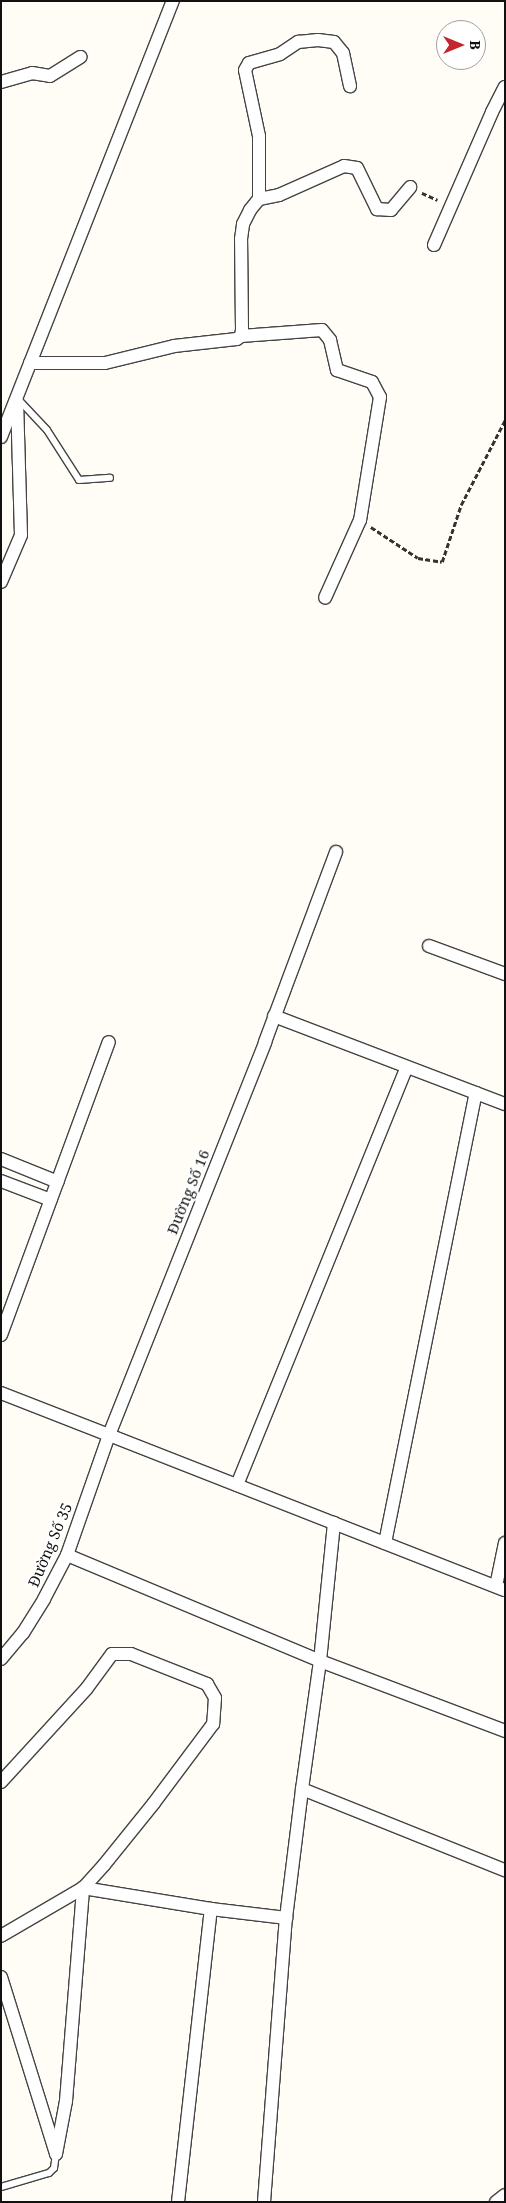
<!DOCTYPE html>
<meta charset="utf-8">
<style>
body{margin:0}
#map{position:relative;width:506px;height:2203px;overflow:hidden;background:#fffdf5;font-family:"Noto Serif",serif}
div>[style]{position:absolute}
.path>*{height:2.5px;margin-top:-1.25px;transform-origin:0;background:repeating-linear-gradient(90deg,#333 0 5px,transparent 0 7.5px)}
.roads{filter:drop-shadow(1px 0 #444) drop-shadow(-1px 0 #444) drop-shadow(0 1px #444) drop-shadow(0 -1px #444)}
.service>*{height:6px;margin:-3px;padding:0 3px;transform-origin:3px;border-radius:3px;background:#fff}
.minor>*{height:12px;margin:-6px;padding:0 6px;transform-origin:6px;border-radius:6px;background:#fff}
span{translate:-50% -50%;white-space:nowrap;text-align:center;line-height:1.15;-webkit-text-stroke:5px #fff;paint-order:stroke}
.street-label{font-size:15px;color:#111}
.frame{position:absolute;inset:0;border:2px solid #111;pointer-events:none}
.north{position:absolute;left:436px;top:20px;width:50px;height:50px;box-sizing:border-box;background:#fff;border:1px solid #a0a0a0;border-radius:50%;rotate:90deg;font-size:14px;font-weight:700;line-height:20px;text-align:center;color:#111}
.north::after{content:'';display:block;margin:auto;width:18px;height:22px;background:#c4262e;clip-path:polygon(50% 0,100% 100%,50% 72%,0 100%)}
</style>
<div id="map">
<div class="path">
<i style="left:422px;top:193px;width:17px;rotate:24deg"></i>
<i style="left:371px;top:527px;width:56px;rotate:33.4deg"></i>
<i style="left:418px;top:558px;width:24px;rotate:9deg"></i>
<i style="left:442px;top:562px;width:60px;rotate:-71.6deg"></i>
<i style="left:461px;top:505px;width:96px;rotate:-62.6deg"></i>
</div>
<div class="roads">
<div class="service">
<i style="left:18px;top:399px;width:42px;rotate:46.9deg"></i>
<i style="left:47px;top:430px;width:59px;rotate:57.4deg"></i>
<i style="left:79px;top:480px;width:31px;rotate:-4deg"></i>
<i style="left:1px;top:2187px;width:50px;rotate:-16.3deg"></i>
<i style="left:49px;top:2173px;width:7px;rotate:-45deg"></i>
<i style="left:54px;top:2168px;width:14px;rotate:-82deg"></i>
</div>
<div class="minor">
<i style="left:1px;top:82px;width:32px;rotate:-16deg"></i>
<i style="left:32px;top:73px;width:18px;rotate:9deg"></i>
<i style="left:50px;top:76px;width:36px;rotate:-32deg"></i>
<i style="left:259px;top:199px;width:63px;rotate:-90deg"></i>
<i style="left:259px;top:136px;width:67px;rotate:-102deg"></i>
<i style="left:245px;top:70px;width:8px;rotate:-60deg"></i>
<i style="left:249px;top:63px;width:32px;rotate:-16deg"></i>
<i style="left:280px;top:54px;width:22px;rotate:-34deg"></i>
<i style="left:298px;top:42px;width:20px;rotate:-6deg"></i>
<i style="left:318px;top:40px;width:16px;rotate:7deg"></i>
<i style="left:334px;top:42px;width:14px;rotate:51deg"></i>
<i style="left:343px;top:53px;width:34px;rotate:78deg"></i>
<i style="left:434px;top:245px;width:145px;rotate:-66.4deg"></i>
<i style="left:492px;top:112px;width:28px;rotate:-63deg"></i>
<i style="left:241px;top:336px;width:81px;rotate:-4.2deg"></i>
<i style="left:322px;top:330px;width:13px;rotate:51deg"></i>
<i style="left:330px;top:340px;width:31px;rotate:77deg"></i>
<i style="left:337px;top:370px;width:37px;rotate:19deg"></i>
<i style="left:372px;top:382px;width:17px;rotate:62deg"></i>
<i style="left:380px;top:397px;width:125px;rotate:99.2deg"></i>
<i style="left:360px;top:520px;width:85px;rotate:114.2deg"></i>
<i style="left:30px;top:363px;width:75px"></i>
<i style="left:105px;top:363px;width:71px;rotate:-13.8deg"></i>
<i style="left:174px;top:346px;width:63px;rotate:-6.3deg"></i>
<i style="left:237px;top:339px;width:5px;rotate:-37deg"></i>
<i style="left:241px;top:336px;width:6px;rotate:-81deg"></i>
<i style="left:242px;top:330px;width:91px;rotate:-90.6deg"></i>
<i style="left:241px;top:239px;width:15px;rotate:-82deg"></i>
<i style="left:243px;top:224px;width:16px;rotate:-63deg"></i>
<i style="left:250px;top:210px;width:14px;rotate:-51deg"></i>
<i style="left:259px;top:199px;width:20px;rotate:-11deg"></i>
<i style="left:279px;top:195px;width:71px;rotate:-24deg"></i>
<i style="left:344px;top:166px;width:13px;rotate:9deg"></i>
<i style="left:357px;top:168px;width:46px;rotate:64deg"></i>
<i style="left:377px;top:209px;width:14px;rotate:4deg"></i>
<i style="left:391px;top:210px;width:30px;rotate:-50deg"></i>
<i style="left:1px;top:437px;width:469px;rotate:-68.5deg"></i>
<i style="left:1px;top:582px;width:51px;rotate:-66.9deg"></i>
<i style="left:21px;top:535px;width:133px;rotate:-91.7deg"></i>
<i style="left:429px;top:946px;width:81px;rotate:20.2deg"></i>
<i style="left:274px;top:1016px;width:247px;rotate:20.9deg"></i>
<i style="left:1px;top:1159px;width:61px;rotate:22deg"></i>
<i style="left:1px;top:1181px;width:53px;rotate:20.8deg"></i>
<i style="left:1px;top:1335px;width:312px;rotate:-69.8deg"></i>
<i style="left:1px;top:1393px;width:116px;rotate:21.3deg"></i>
<i style="left:109px;top:1435px;width:423px;rotate:-68.3deg"></i>
<i style="left:265px;top:1042px;width:203px;rotate:-69.5deg"></i>
<i style="left:237px;top:1485px;width:451px;rotate:-67.9deg"></i>
<i style="left:385px;top:1543px;width:459px;rotate:-78.6deg"></i>
<i style="left:67px;top:1555px;width:274px;rotate:22.7deg"></i>
<i style="left:320px;top:1661px;width:198px;rotate:20.7deg"></i>
<i style="left:496px;top:1586px;width:44px;rotate:-78.2deg"></i>
<i style="left:1px;top:1659px;width:34px;rotate:-50deg"></i>
<i style="left:23px;top:1633px;width:40px;rotate:-58deg"></i>
<i style="left:44px;top:1599px;width:50px;rotate:-62.4deg"></i>
<i style="left:67px;top:1555px;width:127px;rotate:-70.7deg"></i>
<i style="left:109px;top:1435px;width:425px;rotate:21.4deg"></i>
<i style="left:1px;top:1782px;width:127px;rotate:-47.5deg"></i>
<i style="left:87px;top:1688px;width:42px;rotate:-53.7deg"></i>
<i style="left:112px;top:1654px;width:19px"></i>
<i style="left:131px;top:1654px;width:82px;rotate:21.5deg"></i>
<i style="left:207px;top:1684px;width:16px;rotate:60deg"></i>
<i style="left:215px;top:1698px;width:26px;rotate:94deg"></i>
<i style="left:213px;top:1724px;width:99px;rotate:126.8deg"></i>
<i style="left:154px;top:1803px;width:80px;rotate:128.9deg"></i>
<i style="left:104px;top:1865px;width:31px;rotate:132deg"></i>
<i style="left:83px;top:1888px;width:95px;rotate:149.7deg"></i>
<i style="left:302px;top:1789px;width:219px;rotate:21.8deg"></i>
<i style="left:1px;top:1977px;width:185px;rotate:72.7deg"></i>
<i style="left:56px;top:2154px;width:54px;rotate:-79.3deg"></i>
<i style="left:66px;top:2101px;width:214px;rotate:-85.4deg"></i>
<i style="left:83px;top:1888px;width:130px;rotate:9.3deg"></i>
<i style="left:178px;top:2202px;width:295px;rotate:-83.6deg"></i>
<i style="left:211px;top:1909px;width:76px;rotate:6.8deg"></i>
<i style="left:286px;top:1918px;width:130px;rotate:-82.9deg"></i>
<i style="left:302px;top:1789px;width:129px;rotate:-82deg"></i>
<i style="left:320px;top:1661px;width:139px;rotate:-84.2deg"></i>
<i style="left:264px;top:2202px;width:285px;rotate:-85.6deg"></i>
<i style="left:496px;top:2202px;width:11px;rotate:-38deg"></i>
</div>
</div>
<div class="street-label">
<span style="left:188px;top:1192px;rotate:-68deg">Đường Số 16</span>
<span style="left:50px;top:1545px;rotate:-67deg">Đường Số 35</span>
</div>
<div class="frame"></div>
<div class="north">B</div>
</div>
